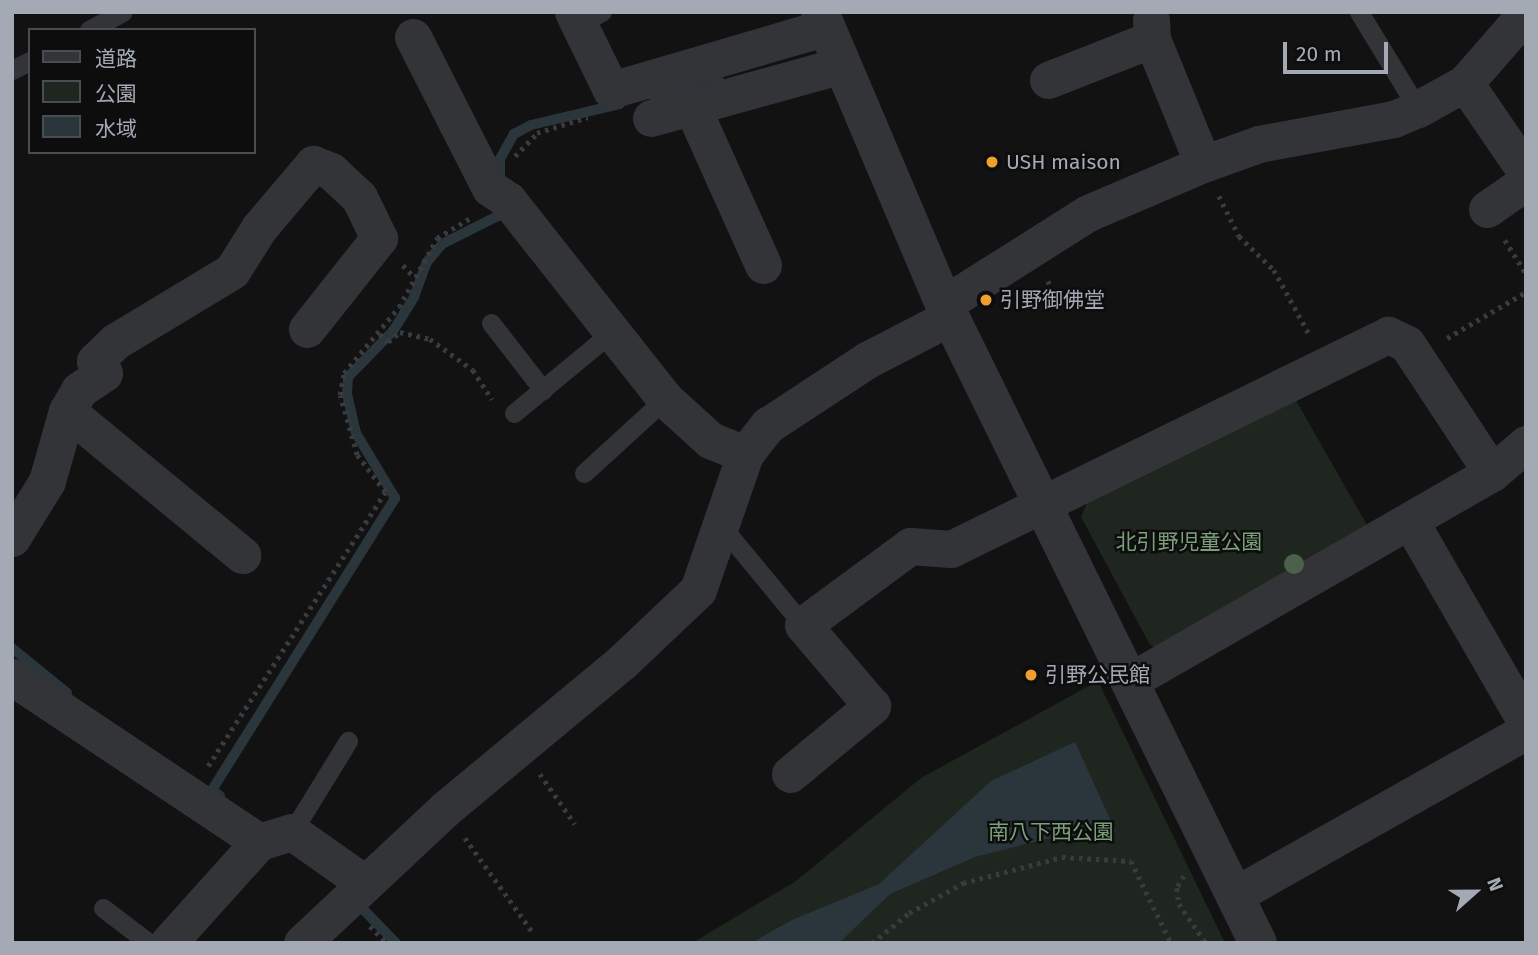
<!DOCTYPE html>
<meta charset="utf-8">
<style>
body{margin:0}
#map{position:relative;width:1538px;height:955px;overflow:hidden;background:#121213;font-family:"Fira Sans","Noto Sans JP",sans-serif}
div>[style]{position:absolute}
.green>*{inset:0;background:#1e261f}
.water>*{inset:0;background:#2b363c}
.stream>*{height:10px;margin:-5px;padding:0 5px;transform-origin:5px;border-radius:5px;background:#2b363c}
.path>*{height:4.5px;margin-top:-2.25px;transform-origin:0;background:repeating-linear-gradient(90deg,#393b3f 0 3.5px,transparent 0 8.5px)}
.service>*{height:19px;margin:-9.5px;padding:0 9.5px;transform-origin:9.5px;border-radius:9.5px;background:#333438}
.minor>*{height:37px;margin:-18.5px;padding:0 18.5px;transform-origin:18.5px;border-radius:18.5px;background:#333438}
.tertiary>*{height:38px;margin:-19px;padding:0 19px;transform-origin:19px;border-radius:19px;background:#333438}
.trees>*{width:20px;height:20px;margin:-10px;border-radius:50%;background:#4c604c}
.dots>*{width:19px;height:19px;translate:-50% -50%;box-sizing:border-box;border:4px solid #0d0d0e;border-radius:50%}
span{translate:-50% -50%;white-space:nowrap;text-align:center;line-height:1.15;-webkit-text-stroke:5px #0d0d0e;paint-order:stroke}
.poi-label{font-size:21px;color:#a3aab4}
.left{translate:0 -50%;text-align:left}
.park-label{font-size:21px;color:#7b9f7a}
.frame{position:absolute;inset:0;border:14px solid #a3aab4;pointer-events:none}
.legend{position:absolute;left:28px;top:28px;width:228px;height:126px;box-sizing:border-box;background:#0d0d0e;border:2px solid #494c50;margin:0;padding:9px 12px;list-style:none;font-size:21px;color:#a3aab4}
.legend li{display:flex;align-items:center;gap:14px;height:35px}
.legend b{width:35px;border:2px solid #494c50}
.north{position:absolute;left:1440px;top:857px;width:70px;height:70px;-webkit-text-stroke:5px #0d0d0e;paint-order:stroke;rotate:69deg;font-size:19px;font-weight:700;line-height:28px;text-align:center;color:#a3aab4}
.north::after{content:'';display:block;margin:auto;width:24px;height:32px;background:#a3aab4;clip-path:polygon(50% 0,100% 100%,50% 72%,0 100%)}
.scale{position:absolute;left:1283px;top:42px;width:105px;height:32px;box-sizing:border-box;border:4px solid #a3aab4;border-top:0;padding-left:9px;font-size:21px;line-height:24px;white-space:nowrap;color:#a3aab4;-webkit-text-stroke:5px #0d0d0e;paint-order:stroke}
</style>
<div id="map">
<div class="green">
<i style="clip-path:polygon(1294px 397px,1371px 532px,1157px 648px,1150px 645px,1081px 517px,1087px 503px)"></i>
<i style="clip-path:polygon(1098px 681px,1225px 943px,692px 943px,796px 881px,921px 778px)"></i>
</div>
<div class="water">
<i style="clip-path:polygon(1075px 742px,1116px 832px,1046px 839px,975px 857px,890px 894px,839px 943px,751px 943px,792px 920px,879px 884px,991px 781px)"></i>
</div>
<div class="stream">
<i style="left:653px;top:96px;width:68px;rotate:-12.8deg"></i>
<i style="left:500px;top:178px;width:19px;rotate:-90deg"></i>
<i style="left:500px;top:159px;width:29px;rotate:-61deg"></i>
<i style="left:514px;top:134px;width:19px;rotate:-28deg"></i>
<i style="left:531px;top:125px;width:91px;rotate:-13.3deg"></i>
<i style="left:12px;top:648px;width:71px;rotate:39.3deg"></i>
<i style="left:220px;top:796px;width:10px;rotate:-143deg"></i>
<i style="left:212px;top:790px;width:345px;rotate:-57.9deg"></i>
<i style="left:395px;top:498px;width:76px;rotate:-121deg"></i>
<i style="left:356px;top:433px;width:39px;rotate:-103deg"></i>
<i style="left:347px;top:395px;width:18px;rotate:-87deg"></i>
<i style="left:348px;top:377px;width:64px;rotate:-45.6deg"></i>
<i style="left:393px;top:331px;width:40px;rotate:-58deg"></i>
<i style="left:414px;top:297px;width:37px;rotate:-70deg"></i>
<i style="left:427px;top:262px;width:23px;rotate:-50deg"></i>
<i style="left:442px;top:244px;width:63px;rotate:-26.6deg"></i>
<i style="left:355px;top:901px;width:59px;rotate:45.7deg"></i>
</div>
<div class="path">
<i style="left:515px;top:156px;width:32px;rotate:-46deg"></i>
<i style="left:537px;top:133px;width:53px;rotate:-17.4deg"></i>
<i style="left:1219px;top:196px;width:45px;rotate:63.4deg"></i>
<i style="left:1239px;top:236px;width:49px;rotate:44.2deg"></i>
<i style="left:1274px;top:270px;width:73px;rotate:61.3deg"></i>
<i style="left:1505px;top:240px;width:39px;rotate:58deg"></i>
<i style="left:403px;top:265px;width:16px;rotate:47deg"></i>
<i style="left:1048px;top:281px;width:28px;rotate:63deg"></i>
<i style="left:380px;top:334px;width:11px;rotate:45deg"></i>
<i style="left:388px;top:342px;width:16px;rotate:-40deg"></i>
<i style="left:400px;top:332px;width:31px;rotate:13deg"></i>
<i style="left:430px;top:339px;width:53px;rotate:35.8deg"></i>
<i style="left:473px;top:370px;width:35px;rotate:57deg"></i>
<i style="left:1447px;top:338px;width:91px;rotate:-30.2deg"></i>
<i style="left:208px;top:766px;width:326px;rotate:-57.1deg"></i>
<i style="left:385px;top:492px;width:46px;rotate:-127.1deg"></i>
<i style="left:357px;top:455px;width:62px;rotate:-105.8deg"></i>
<i style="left:340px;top:395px;width:22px;rotate:-80deg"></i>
<i style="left:344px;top:373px;width:86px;rotate:-50.2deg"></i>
<i style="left:399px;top:307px;width:79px;rotate:-61.2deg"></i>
<i style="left:437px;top:238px;width:41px;rotate:-31deg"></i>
<i style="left:540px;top:774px;width:61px;rotate:55deg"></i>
<i style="left:465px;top:838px;width:118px;rotate:54.3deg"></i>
<i style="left:1184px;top:876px;width:14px;rotate:120deg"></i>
<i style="left:1177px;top:888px;width:16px;rotate:83deg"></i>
<i style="left:1179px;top:904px;width:47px;rotate:55.3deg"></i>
<i style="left:370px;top:926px;width:24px;rotate:45deg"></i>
<i style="left:872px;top:943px;width:48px;rotate:-39deg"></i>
<i style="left:909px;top:913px;width:62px;rotate:-29.1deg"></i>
<i style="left:963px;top:883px;width:102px;rotate:-14.7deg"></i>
<i style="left:1062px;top:857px;width:69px;rotate:3.3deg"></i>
<i style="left:1131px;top:861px;width:91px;rotate:64deg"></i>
</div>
<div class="service">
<i style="left:1359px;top:12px;width:114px;rotate:58.7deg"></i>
<i style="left:579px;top:24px;width:26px;rotate:-28deg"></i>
<i style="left:89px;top:30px;width:38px;rotate:-28deg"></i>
<i style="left:12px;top:70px;width:20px;rotate:-27deg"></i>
<i style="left:491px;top:323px;width:85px;rotate:52.2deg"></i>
<i style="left:514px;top:413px;width:127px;rotate:-39.6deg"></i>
<i style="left:584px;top:473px;width:110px;rotate:-42.4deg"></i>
<i style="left:719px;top:523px;width:132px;rotate:50.5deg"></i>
<i style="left:292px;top:832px;width:107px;rotate:-58.4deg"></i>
<i style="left:103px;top:908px;width:58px;rotate:37.3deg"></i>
</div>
<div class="minor">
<i style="left:573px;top:12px;width:87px;rotate:64deg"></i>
<i style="left:611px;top:90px;width:224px;rotate:-16.3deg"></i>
<i style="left:1151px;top:20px;width:19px;rotate:87deg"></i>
<i style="left:1152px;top:39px;width:135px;rotate:67.8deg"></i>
<i style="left:413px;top:37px;width:169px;rotate:63deg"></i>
<i style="left:490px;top:188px;width:22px;rotate:34deg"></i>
<i style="left:508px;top:200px;width:253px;rotate:51.7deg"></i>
<i style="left:665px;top:399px;width:61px;rotate:42.3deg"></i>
<i style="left:710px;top:440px;width:38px;rotate:22deg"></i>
<i style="left:1048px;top:80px;width:112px;rotate:-21.5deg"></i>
<i style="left:1465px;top:83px;width:108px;rotate:55.6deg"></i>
<i style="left:693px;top:109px;width:171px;rotate:65.8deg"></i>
<i style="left:651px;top:118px;width:198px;rotate:-15.5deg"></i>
<i style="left:1487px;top:209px;width:47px;rotate:-34.7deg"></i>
<i style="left:944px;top:304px;width:170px;rotate:-32.3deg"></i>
<i style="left:1088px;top:213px;width:125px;rotate:-23.1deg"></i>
<i style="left:1203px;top:164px;width:59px;rotate:-19.7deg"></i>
<i style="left:1259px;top:144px;width:137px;rotate:-10.5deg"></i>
<i style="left:1394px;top:119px;width:26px;rotate:-23deg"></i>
<i style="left:1418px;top:109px;width:54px;rotate:-29deg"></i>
<i style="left:1465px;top:83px;width:93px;rotate:-48.9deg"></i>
<i style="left:67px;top:411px;width:227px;rotate:39.4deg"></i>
<i style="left:1410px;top:521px;width:232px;rotate:60deg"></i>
<i style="left:12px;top:538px;width:67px;rotate:-58.4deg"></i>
<i style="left:47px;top:481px;width:73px;rotate:-74.1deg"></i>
<i style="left:67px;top:411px;width:24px;rotate:-60deg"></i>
<i style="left:79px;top:390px;width:30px;rotate:-34deg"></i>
<i style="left:104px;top:373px;width:15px;rotate:-127deg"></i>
<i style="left:95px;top:361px;width:29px;rotate:-44deg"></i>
<i style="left:116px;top:341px;width:135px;rotate:-31.1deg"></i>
<i style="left:232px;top:271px;width:51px;rotate:-57.9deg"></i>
<i style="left:259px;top:228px;width:84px;rotate:-49.8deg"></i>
<i style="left:313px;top:164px;width:19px;rotate:21deg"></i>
<i style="left:331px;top:171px;width:38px;rotate:43deg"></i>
<i style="left:359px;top:197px;width:46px;rotate:64deg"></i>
<i style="left:379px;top:238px;width:116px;rotate:128.4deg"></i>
<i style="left:12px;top:677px;width:297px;rotate:33.7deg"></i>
<i style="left:259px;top:842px;width:136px;rotate:132deg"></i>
<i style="left:1130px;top:681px;width:418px;rotate:-29.9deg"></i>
<i style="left:1492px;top:473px;width:45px;rotate:-40.5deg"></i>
<i style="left:790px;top:774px;width:107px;rotate:-39.7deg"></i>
<i style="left:872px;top:706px;width:106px;rotate:-130.4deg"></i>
<i style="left:803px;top:625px;width:133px;rotate:-36.4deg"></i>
<i style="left:910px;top:546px;width:41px;rotate:4.2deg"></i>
<i style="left:951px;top:549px;width:487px;rotate:-26.1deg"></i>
<i style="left:1388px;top:335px;width:21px;rotate:25deg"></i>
<i style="left:1407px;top:344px;width:154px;rotate:56.6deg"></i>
<i style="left:259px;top:842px;width:34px;rotate:-17deg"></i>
<i style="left:292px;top:832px;width:87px;rotate:35.2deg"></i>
<i style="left:1235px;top:895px;width:334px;rotate:-29.4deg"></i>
<i style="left:302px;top:943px;width:196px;rotate:-43.1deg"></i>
<i style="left:445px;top:809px;width:230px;rotate:-39.7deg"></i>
<i style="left:622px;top:662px;width:105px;rotate:-43.5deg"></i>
<i style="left:698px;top:590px;width:144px;rotate:-70.9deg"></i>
<i style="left:745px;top:454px;width:37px;rotate:-52deg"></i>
<i style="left:768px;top:425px;width:118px;rotate:-33.3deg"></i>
<i style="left:867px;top:360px;width:93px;rotate:-27.4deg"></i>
</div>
<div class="tertiary">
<i style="left:820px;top:12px;width:317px;rotate:67deg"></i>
<i style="left:944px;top:304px;width:712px;rotate:63.83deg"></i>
</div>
<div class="trees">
<i style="left:1294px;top:564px"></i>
</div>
<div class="dots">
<i style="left:992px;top:162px;background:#f09f2d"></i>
<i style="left:986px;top:300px;background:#f09f2d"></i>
<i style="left:1031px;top:675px;background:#f09f2d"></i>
</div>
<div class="poi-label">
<span class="left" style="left:1006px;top:162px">USH maison</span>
<span class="left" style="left:1000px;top:300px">引野御佛堂</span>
<span class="left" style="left:1045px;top:675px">引野公民館</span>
</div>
<div class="park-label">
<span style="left:1189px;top:542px">北引野児童公園</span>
<span style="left:1051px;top:832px">南八下西公園</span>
</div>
<div class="frame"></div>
<ul class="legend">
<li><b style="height:9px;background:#333438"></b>道路</li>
<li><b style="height:19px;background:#1e261f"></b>公園</li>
<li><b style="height:19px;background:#2b363c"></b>水域</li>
</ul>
<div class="north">N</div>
<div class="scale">20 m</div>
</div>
